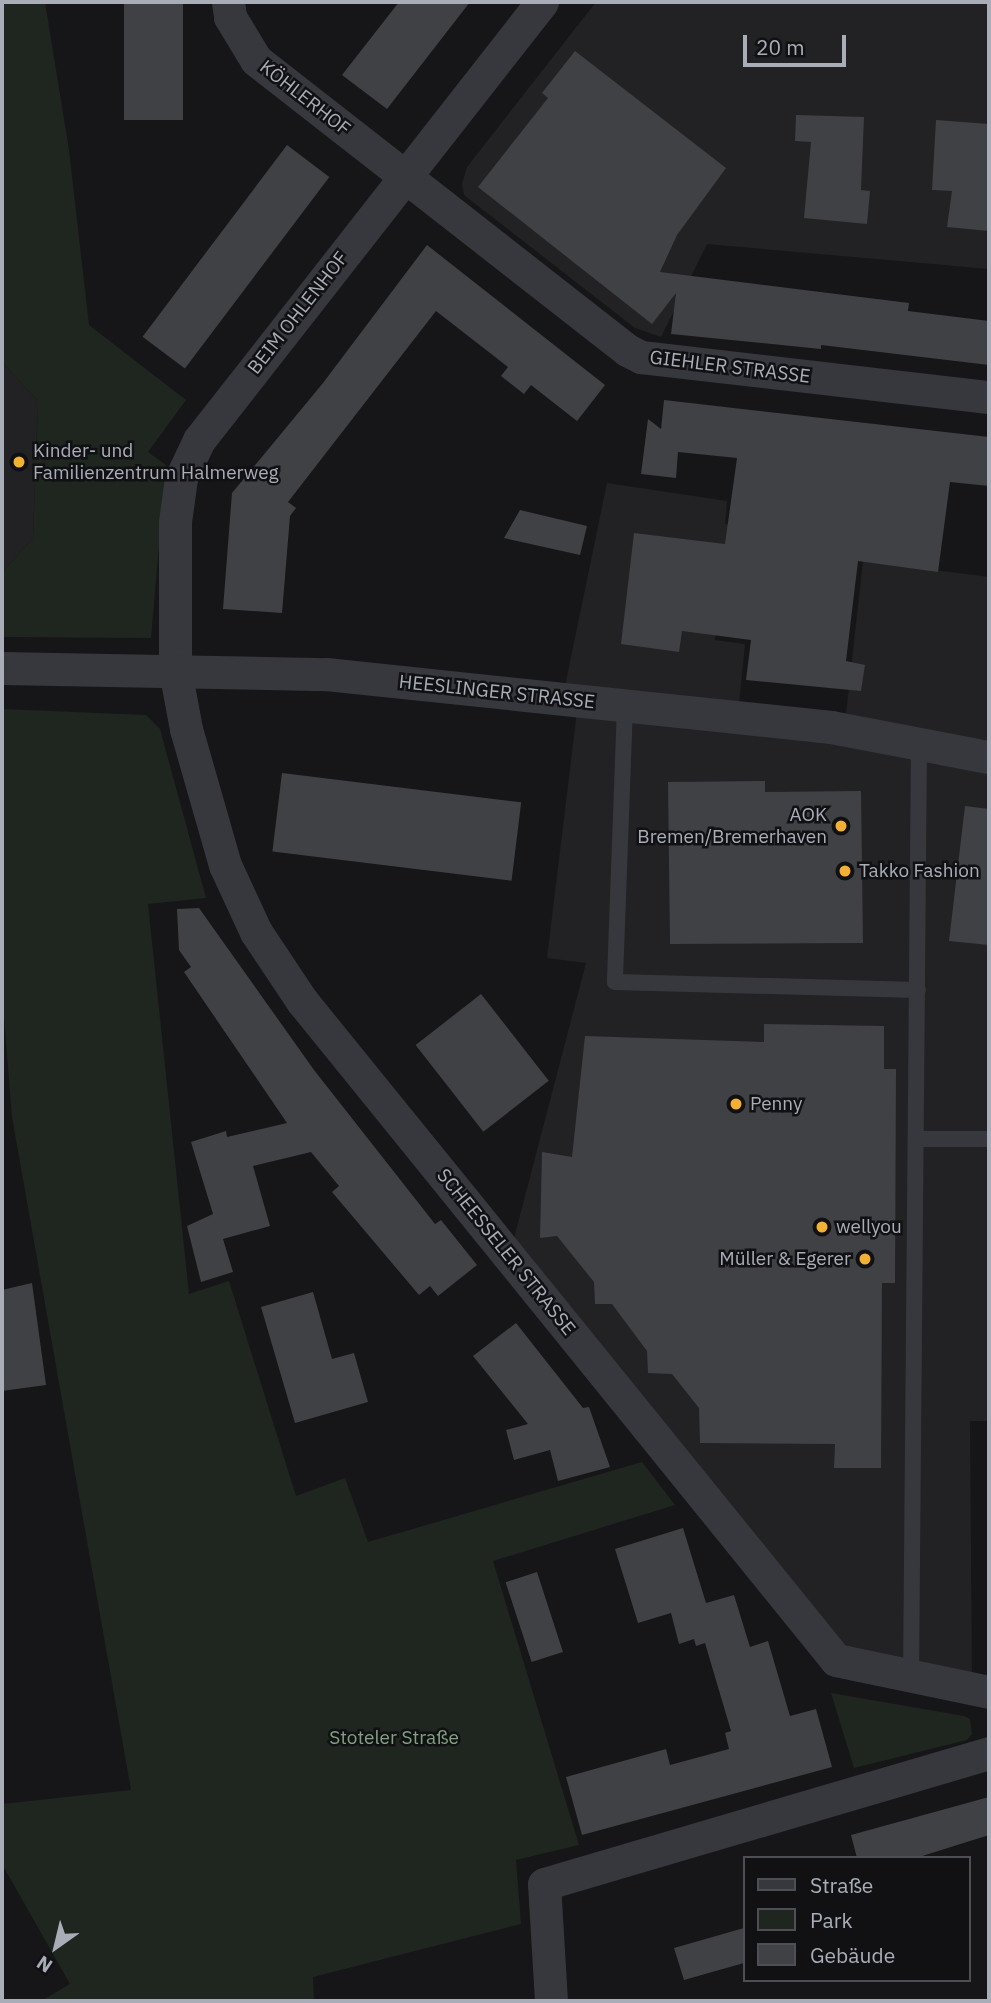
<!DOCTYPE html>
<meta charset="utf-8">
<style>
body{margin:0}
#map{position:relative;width:991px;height:2003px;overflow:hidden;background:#161618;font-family:"IBM Plex Sans",sans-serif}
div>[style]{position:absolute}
.built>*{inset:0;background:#222225}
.green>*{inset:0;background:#1e261f}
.building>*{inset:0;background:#404145;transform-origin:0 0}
.service>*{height:16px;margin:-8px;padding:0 8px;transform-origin:8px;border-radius:8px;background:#37383d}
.minor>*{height:33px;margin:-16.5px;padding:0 16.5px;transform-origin:16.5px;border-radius:16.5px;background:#37383d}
.dots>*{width:19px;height:19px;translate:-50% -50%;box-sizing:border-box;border:4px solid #111113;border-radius:50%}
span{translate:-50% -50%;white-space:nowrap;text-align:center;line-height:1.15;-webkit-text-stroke:5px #111113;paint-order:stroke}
.street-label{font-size:19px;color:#a8adb8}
.poi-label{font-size:19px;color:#a8adb8}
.left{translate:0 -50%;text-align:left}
.right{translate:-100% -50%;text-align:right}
.park-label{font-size:19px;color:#7fa381}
.frame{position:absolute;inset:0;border:4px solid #a8adb8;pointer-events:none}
.legend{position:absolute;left:743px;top:1856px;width:228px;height:126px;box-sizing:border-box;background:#111113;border:2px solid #4d4f55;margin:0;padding:9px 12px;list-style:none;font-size:21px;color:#a8adb8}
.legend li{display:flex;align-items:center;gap:14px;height:35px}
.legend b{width:35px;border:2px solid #4d4f55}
.north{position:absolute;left:21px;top:1912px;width:70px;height:70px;-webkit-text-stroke:5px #111113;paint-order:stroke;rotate:214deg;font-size:19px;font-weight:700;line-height:28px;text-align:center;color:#a8adb8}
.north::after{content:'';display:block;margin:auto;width:24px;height:32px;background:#a8adb8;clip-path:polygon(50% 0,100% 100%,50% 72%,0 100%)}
.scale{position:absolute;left:743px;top:35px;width:103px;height:32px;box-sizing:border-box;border:4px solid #a8adb8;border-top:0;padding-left:9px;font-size:21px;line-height:24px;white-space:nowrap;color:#a8adb8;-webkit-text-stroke:5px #111113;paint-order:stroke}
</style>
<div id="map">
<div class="built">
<i style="clip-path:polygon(596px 2px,989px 2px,989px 269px,707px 244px,661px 337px,635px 328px,464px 195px,462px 184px,467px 167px)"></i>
<i style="clip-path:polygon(2px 362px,38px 401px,33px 538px,2px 572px)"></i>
<i style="clip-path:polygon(607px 483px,727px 501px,725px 524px,761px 530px,726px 560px,715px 640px,745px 644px,739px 704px,565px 686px)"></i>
<i style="clip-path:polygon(863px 561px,989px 577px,989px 1421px,970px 1421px,972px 1680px,851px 1660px,512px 1246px,586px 963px,547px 958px,579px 695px,845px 723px)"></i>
</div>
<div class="green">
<i style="clip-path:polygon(2px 2px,45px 2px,69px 150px,89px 325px,186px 400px,148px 452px,166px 465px,151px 638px,2px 637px,2px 572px,33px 538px,38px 401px,2px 362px)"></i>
<i style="clip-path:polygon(2px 709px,146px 715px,160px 729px,206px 898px,148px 904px,189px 1294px,229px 1281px,296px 1496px,345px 1478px,368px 1542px,642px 1462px,675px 1505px,493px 1561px,579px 1845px,516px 1860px,521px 1924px,313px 1977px,314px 2001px,41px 2001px,70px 1984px,2px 1864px,2px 1804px,131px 1790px,12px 1117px,2px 992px)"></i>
<i style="clip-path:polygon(831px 1693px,964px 1716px,970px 1719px,972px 1734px,967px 1740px,854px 1768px)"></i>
</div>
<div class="building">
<i style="left:124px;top:2px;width:59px;height:118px"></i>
<i style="clip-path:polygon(399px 2px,470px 2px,387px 109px,342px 75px)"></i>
<i style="clip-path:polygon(575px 51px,726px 168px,677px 235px,660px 272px,909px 303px,908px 311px,989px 321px,989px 365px,821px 345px,821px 349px,671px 334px,676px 293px,652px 324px,478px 187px,548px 98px,542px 93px)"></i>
<i style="clip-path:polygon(796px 115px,864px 117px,861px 190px,870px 191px,867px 224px,804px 218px,811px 142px,795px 141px)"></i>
<i style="clip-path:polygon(936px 120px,989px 124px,989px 231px,947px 227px,952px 191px,932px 190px)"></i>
<i style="left:287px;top:145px;width:53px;height:240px;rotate:37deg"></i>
<i style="clip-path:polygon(427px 245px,605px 385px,577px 421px,531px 385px,524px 394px,501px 376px,508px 367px,436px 311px,288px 502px,296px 508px,290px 516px,282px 613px,223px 609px,232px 493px,323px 383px)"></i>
<i style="clip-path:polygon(664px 400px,989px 437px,989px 486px,950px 482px,938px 572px,858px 561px,846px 661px,865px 665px,861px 691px,746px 680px,751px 640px,682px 631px,679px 652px,621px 644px,634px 533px,725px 544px,737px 458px,678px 452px,676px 478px,641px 474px,648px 419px,661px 429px)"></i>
<i style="clip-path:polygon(520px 510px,587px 526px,580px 555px,504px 538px)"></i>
<i style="left:282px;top:773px;width:241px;height:79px;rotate:7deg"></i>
<i style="clip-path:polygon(765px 781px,765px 792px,861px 791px,863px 943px,670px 944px,668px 782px)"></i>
<i style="clip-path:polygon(965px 806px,989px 809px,989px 945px,949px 941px)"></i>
<i style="clip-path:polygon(199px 908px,314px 1070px,435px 1224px,441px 1220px,477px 1265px,438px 1296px,430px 1286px,419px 1295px,332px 1192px,339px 1186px,311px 1152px,253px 1166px,270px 1226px,223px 1239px,233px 1272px,201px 1282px,187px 1226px,213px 1214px,191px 1142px,226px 1131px,227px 1137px,287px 1123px,184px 972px,191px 967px,179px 950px,177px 909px)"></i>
<i style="left:481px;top:994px;width:110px;height:83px;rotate:52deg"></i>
<i style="clip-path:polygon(764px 1024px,884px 1026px,884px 1069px,896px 1069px,895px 1283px,882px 1283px,881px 1468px,834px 1468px,835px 1444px,700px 1443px,699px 1408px,672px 1374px,648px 1373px,647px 1351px,612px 1304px,595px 1304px,594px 1282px,557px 1236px,540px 1238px,542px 1152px,572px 1157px,585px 1036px,764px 1042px)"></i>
<i style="clip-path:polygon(32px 1283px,46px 1385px,2px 1391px,2px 1290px)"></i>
<i style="clip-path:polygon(313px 1292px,332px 1359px,354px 1353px,368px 1402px,295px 1423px,261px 1307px)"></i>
<i style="clip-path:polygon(516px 1323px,583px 1408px,589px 1407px,610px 1467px,558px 1481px,550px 1450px,514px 1460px,506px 1430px,528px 1424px,473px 1356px)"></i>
<i style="clip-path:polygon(683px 1528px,706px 1603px,734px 1595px,750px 1647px,768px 1641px,790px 1716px,816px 1709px,832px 1767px,582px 1835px,566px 1777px,666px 1749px,670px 1765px,729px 1749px,725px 1733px,731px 1731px,705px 1643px,696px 1646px,694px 1639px,679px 1644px,671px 1613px,638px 1623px,615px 1549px)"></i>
<i style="left:537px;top:1572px;width:84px;height:33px;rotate:72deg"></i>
<i style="clip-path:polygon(989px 1797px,989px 1835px,916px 1858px,857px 1858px,851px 1835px)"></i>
<i style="clip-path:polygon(744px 1928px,744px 1963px,684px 1980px,674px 1948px)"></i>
</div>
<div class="service">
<i style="left:625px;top:706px;width:276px;rotate:92.1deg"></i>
<i style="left:615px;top:982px;width:303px;rotate:1.5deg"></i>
<i style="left:918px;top:1139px;width:71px"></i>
<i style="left:911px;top:1679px;width:932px;rotate:-89.51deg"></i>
</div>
<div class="minor">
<i style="left:228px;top:2px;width:15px;rotate:82deg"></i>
<i style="left:230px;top:17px;width:50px;rotate:58.8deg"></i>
<i style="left:256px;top:60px;width:471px;rotate:38deg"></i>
<i style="left:627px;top:350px;width:16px;rotate:27deg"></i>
<i style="left:641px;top:357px;width:350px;rotate:6.6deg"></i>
<i style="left:542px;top:2px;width:556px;rotate:128.06deg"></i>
<i style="left:199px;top:440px;width:42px;rotate:115.3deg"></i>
<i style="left:181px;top:478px;width:44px;rotate:97.8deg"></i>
<i style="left:175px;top:522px;width:148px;rotate:90deg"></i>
<i style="left:175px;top:670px;width:60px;rotate:79.4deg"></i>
<i style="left:186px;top:729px;width:141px;rotate:74deg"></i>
<i style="left:225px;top:865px;width:74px;rotate:65.2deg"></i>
<i style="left:256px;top:932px;width:83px;rotate:56.3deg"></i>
<i style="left:302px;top:1001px;width:848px;rotate:50.98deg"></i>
<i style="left:836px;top:1660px;width:156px;rotate:11.8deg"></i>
<i style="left:2px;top:668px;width:324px;rotate:1.1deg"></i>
<i style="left:326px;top:674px;width:508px;rotate:5.99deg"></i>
<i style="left:831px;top:727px;width:161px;rotate:10.8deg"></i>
<i style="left:551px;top:2001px;width:117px;rotate:-93.4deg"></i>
<i style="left:544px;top:1884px;width:464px;rotate:-16.4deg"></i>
</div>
<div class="dots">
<i style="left:19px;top:462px;background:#f2b134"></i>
<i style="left:841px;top:826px;background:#f2b134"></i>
<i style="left:845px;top:871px;background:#f2b134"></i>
<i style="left:736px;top:1104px;background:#f2b134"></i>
<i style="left:822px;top:1227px;background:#f2b134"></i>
<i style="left:865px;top:1259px;background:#f2b134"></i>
</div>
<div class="street-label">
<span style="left:305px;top:98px;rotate:38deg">KÖHLERHOF</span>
<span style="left:298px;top:313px;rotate:-52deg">BEIM OHLENHOF</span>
<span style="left:730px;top:367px;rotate:7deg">GIEHLER STRASSE</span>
<span style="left:497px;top:692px;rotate:6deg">HEESLINGER STRASSE</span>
<span style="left:506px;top:1252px;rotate:51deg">SCHEESSELER STRASSE</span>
</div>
<div class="poi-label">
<span class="left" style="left:33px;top:462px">Kinder- und<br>Familienzentrum Halmerweg</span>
<span class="right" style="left:827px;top:826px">AOK<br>Bremen/Bremerhaven</span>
<span class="left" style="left:859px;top:871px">Takko Fashion</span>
<span class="left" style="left:750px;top:1104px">Penny</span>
<span class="left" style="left:836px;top:1227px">wellyou</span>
<span class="right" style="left:851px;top:1259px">Müller &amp; Egerer</span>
</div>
<div class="park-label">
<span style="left:394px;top:1738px">Stoteler Straße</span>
</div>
<div class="frame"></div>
<ul class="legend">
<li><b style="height:9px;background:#37383d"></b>Straße</li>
<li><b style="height:19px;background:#1e261f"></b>Park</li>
<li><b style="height:19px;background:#404145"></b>Gebäude</li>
</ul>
<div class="north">N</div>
<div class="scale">20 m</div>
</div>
